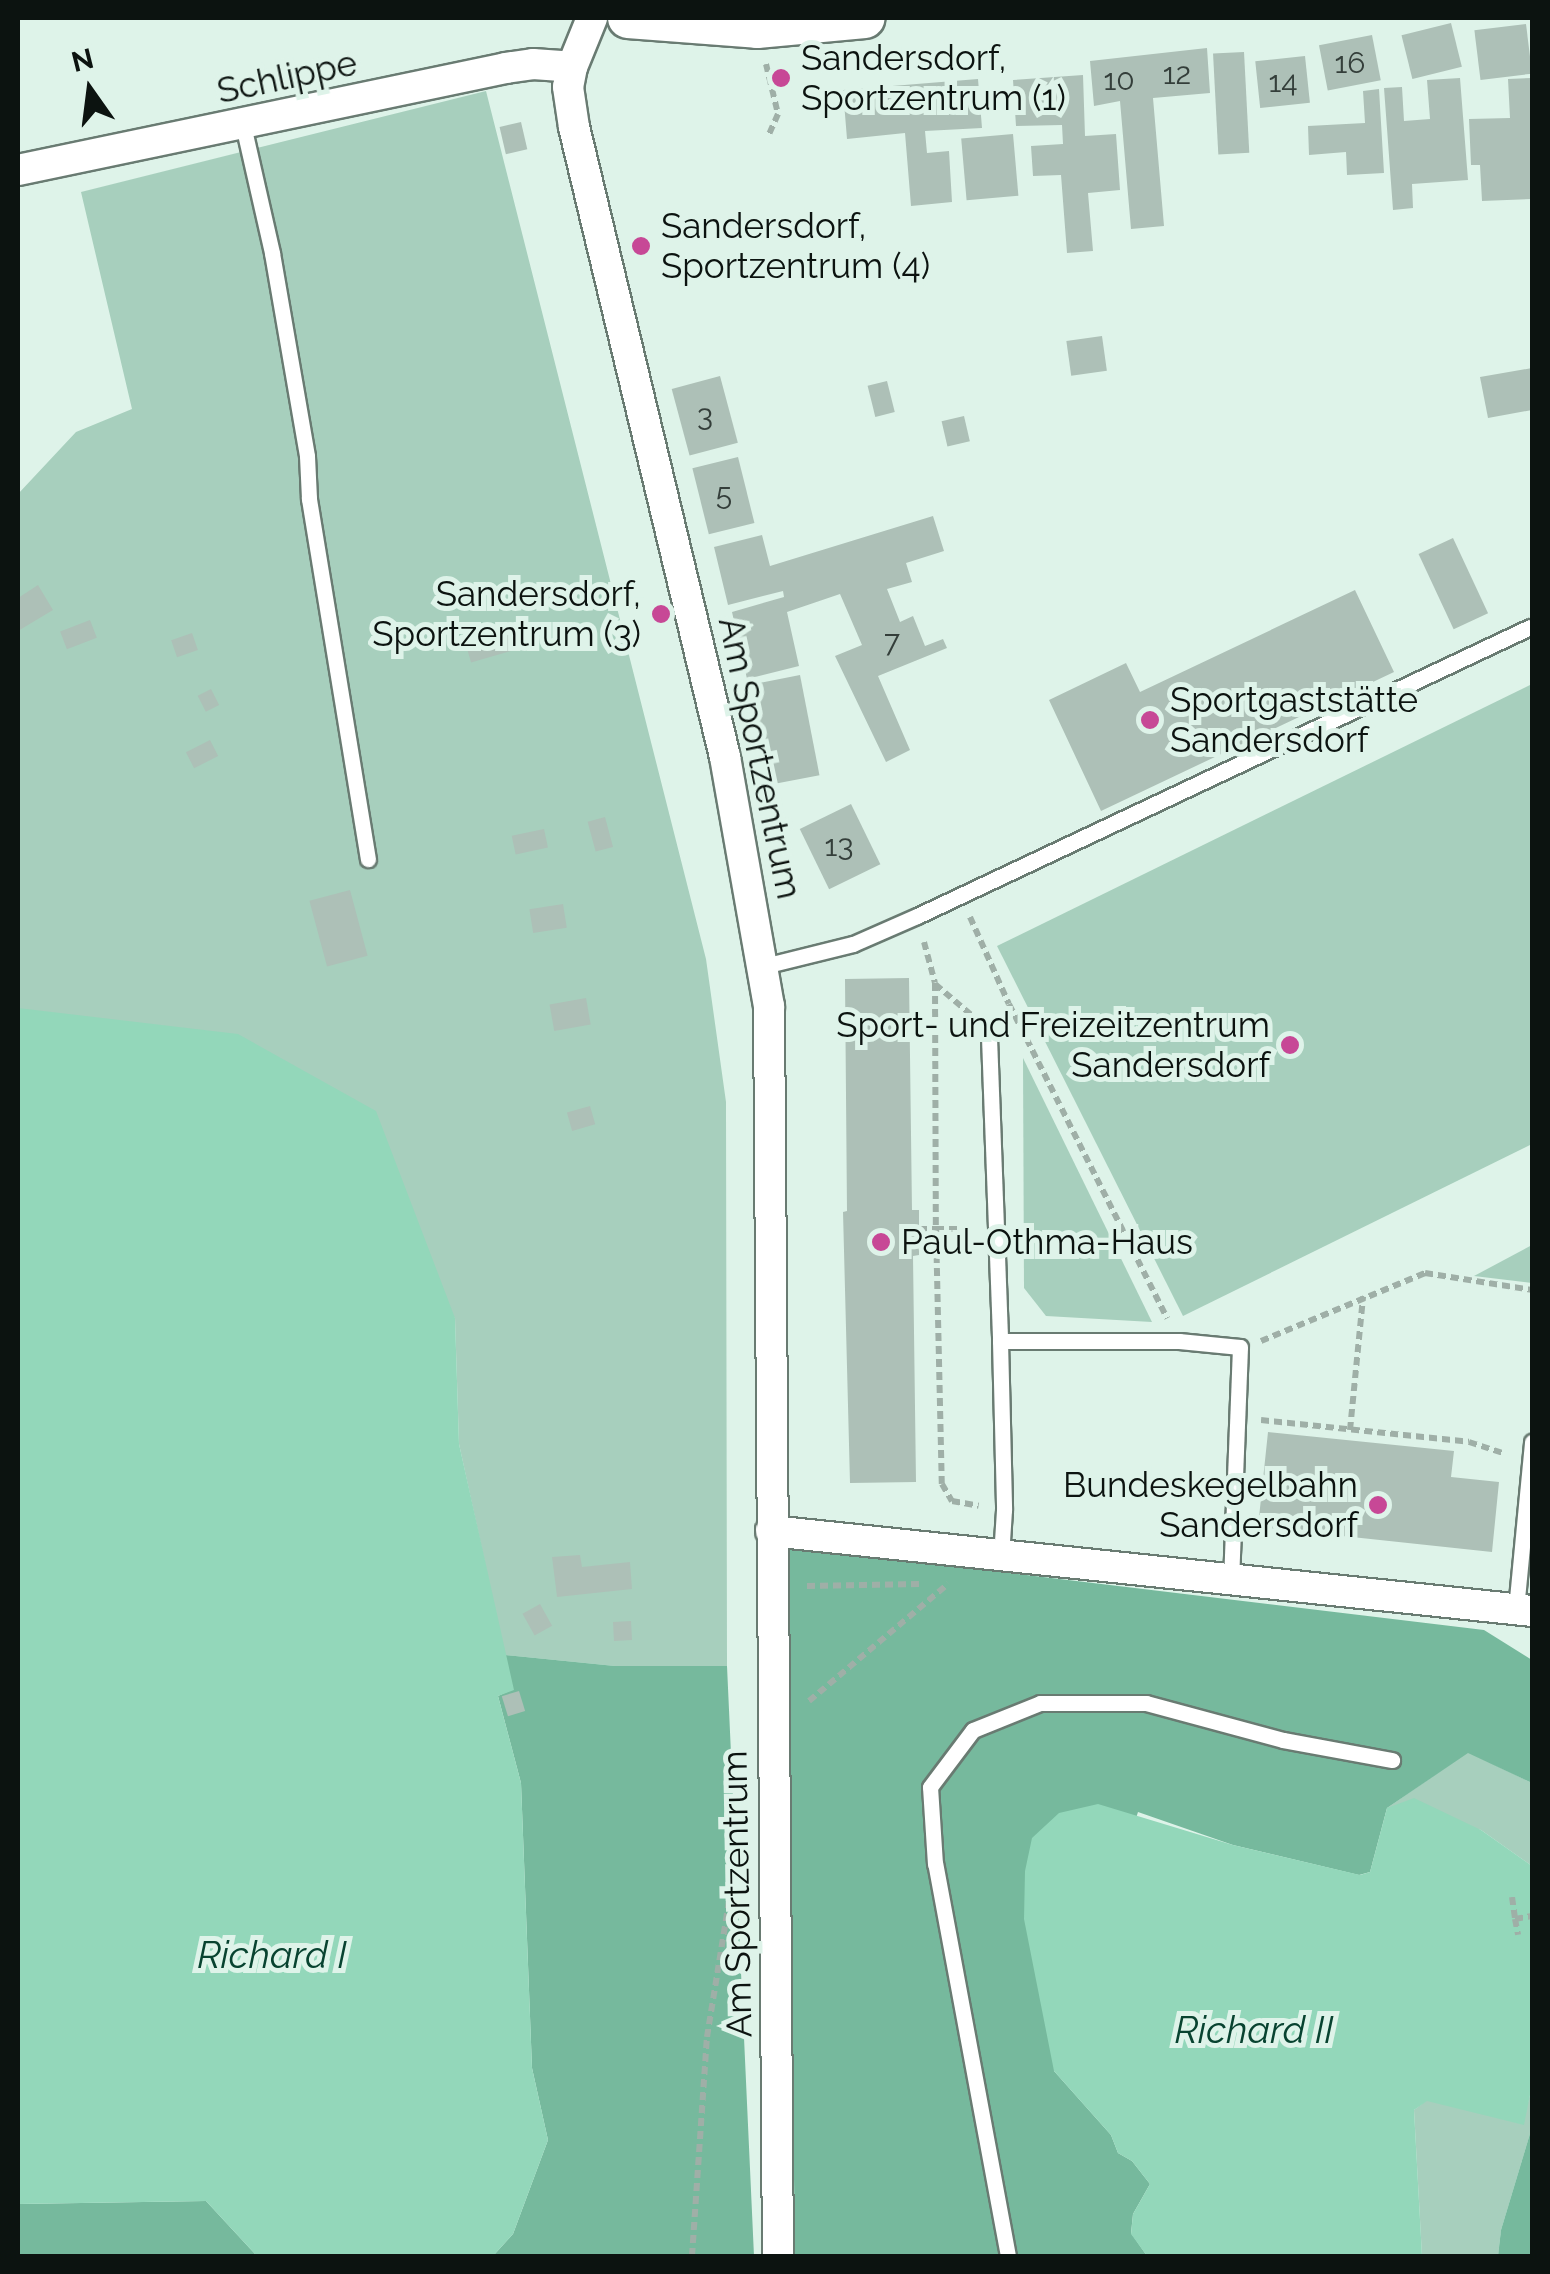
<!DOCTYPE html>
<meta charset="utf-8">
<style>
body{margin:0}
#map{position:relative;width:1550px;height:2274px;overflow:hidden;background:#def3e9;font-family:Raleway,sans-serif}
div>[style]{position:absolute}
.green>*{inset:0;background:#a7cfbd}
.forest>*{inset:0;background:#76b99d}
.water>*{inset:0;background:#93d7ba}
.building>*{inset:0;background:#adc0b7;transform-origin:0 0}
.path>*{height:6px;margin-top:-3px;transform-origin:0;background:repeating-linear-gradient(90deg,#9fafa7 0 8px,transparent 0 13px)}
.roads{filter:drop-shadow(2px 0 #697b72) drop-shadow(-2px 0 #697b72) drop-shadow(0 2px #697b72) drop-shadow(0 -2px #697b72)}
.service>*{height:15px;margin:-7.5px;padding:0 7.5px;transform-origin:7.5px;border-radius:7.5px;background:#fff}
.minor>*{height:30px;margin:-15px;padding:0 15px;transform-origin:15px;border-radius:15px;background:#fff}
.tertiary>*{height:40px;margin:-20px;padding:0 20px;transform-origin:20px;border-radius:20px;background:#fff}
.dots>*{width:28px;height:28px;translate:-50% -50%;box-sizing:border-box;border:5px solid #def3e9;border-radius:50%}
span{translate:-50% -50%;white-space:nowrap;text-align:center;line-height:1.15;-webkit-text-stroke:10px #def3e9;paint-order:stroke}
.number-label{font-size:30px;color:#343e3a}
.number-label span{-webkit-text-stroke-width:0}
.poi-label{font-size:35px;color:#0c1310}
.left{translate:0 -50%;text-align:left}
.right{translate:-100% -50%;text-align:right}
.street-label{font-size:35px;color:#0c1310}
.water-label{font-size:38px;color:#084330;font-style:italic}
.frame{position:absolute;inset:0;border:20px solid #0c1310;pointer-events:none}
.north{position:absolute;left:40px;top:40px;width:100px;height:100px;-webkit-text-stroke:8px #def3e9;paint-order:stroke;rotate:346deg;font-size:28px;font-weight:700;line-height:40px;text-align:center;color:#0c1310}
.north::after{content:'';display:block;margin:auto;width:35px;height:45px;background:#0c1310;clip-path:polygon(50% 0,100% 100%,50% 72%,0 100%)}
</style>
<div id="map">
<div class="green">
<i style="clip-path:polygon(486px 91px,706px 959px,726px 1102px,727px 1666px,615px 1666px,505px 1655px,459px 1444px,455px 1318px,18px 1008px,18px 494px,76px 432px,132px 409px,81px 192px)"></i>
<i style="clip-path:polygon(1532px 684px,1532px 1144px,1183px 1316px,997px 946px)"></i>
<i style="clip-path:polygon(1023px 1058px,1152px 1322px,1046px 1316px,1024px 1288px)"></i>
<i style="clip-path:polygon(1532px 1245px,1532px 1283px,1474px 1276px)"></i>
<i style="clip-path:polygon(1468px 1752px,1532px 1783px,1532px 1866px,1481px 1830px,1387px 1808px)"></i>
<i style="clip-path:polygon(1532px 2085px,1532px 2127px,1501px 2230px,1498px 2256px,1422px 2256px,1414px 2110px,1427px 2100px,1523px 2124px)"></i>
</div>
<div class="forest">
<i style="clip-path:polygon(786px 1546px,1484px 1630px,1532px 1660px,1532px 1783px,1468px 1753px,1387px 1808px,1370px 1872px,1359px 1875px,1233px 1845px,1138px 1812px,1054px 2071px,1111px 2135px,1118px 2153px,1132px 2161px,1150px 2184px,1133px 2214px,1131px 2233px,1147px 2256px,795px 2256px)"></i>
<i style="clip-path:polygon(505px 1655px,615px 1666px,727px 1666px,754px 2256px,493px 2256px,513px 2234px,548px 2140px,532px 2068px,521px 1783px,498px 1696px,513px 1689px)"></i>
<i style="clip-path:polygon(1532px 2127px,1532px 2256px,1498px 2256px,1501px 2230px)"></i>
<i style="clip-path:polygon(206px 2201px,257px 2256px,18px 2256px,18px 2204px)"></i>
</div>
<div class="water">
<i style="clip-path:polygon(18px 1008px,238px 1034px,376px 1111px,455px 1318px,459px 1444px,514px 1690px,498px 1696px,521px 1783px,532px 2068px,548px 2140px,513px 2234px,493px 2256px,257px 2256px,206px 2201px,18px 2204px)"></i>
<i style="clip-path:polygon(1414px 1798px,1481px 1830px,1532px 1866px,1532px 2085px,1524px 2125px,1427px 2101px,1414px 2110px,1422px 2256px,1147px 2256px,1131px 2234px,1133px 2214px,1150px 2184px,1132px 2161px,1118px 2153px,1111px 2135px,1054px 2071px,1024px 1919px,1025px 1871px,1032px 1838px,1059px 1813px,1098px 1804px,1233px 1845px,1360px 1875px,1370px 1872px,1387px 1808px)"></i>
</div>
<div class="building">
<i style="left:1451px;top:23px;width:45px;height:51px;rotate:76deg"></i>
<i style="left:1526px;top:24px;width:50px;height:52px;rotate:83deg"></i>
<i style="left:1372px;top:35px;width:46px;height:54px;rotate:79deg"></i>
<i style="clip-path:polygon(1207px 48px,1210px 93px,1153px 98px,1164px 226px,1131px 229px,1120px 101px,1094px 106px,1090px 61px)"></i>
<i style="left:1244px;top:52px;width:101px;height:31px;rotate:87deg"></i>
<i style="left:1305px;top:56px;width:47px;height:50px;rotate:84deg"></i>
<i style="clip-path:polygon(1083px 75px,1085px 136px,1116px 134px,1120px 190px,1088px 193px,1093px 251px,1067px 253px,1061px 175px,1033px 176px,1031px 146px,1063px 144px,1062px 125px,1016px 126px,1013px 80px)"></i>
<i style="clip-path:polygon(1460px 78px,1468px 180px,1412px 184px,1413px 208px,1393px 210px,1384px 88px,1402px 87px,1404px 121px,1430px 119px,1427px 80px)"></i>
<i style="clip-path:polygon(1532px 78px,1532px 199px,1482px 201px,1480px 165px,1471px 165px,1469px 119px,1510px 118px,1508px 79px)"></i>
<i style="clip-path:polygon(978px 79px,982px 128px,925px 131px,927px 153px,949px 151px,952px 202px,911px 206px,905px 133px,847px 139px,843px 90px)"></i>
<i style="clip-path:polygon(1379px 89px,1384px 173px,1347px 175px,1346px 152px,1309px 155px,1308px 126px,1365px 123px,1363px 91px)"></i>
<i style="left:521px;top:122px;width:28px;height:22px;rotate:77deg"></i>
<i style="left:1013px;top:134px;width:62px;height:52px;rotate:85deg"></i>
<i style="left:1102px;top:336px;width:35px;height:36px;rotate:82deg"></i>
<i style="clip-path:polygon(1532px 368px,1532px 410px,1488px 418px,1480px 377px)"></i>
<i style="left:720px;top:376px;width:69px;height:50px;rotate:75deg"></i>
<i style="left:887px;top:381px;width:32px;height:20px;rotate:76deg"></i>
<i style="left:964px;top:416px;width:26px;height:23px;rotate:77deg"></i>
<i style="left:738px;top:457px;width:68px;height:47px;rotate:76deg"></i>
<i style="clip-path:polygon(933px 516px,944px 551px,906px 563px,912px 582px,887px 589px,900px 622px,913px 616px,925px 646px,943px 639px,947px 648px,878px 676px,910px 750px,886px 762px,835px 656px,862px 645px,840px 594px,787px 612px,799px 666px,747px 679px,732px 612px,784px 597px,783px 591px,728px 605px,714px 547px,762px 535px,770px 566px)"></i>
<i style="left:1453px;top:538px;width:83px;height:38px;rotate:65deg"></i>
<i style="clip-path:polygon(38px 585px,53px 610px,18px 631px,18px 598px)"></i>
<i style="clip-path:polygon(1355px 590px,1394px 672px,1101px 811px,1049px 700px,1126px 663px,1140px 692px)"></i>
<i style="left:90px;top:620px;width:19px;height:32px;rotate:69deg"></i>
<i style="left:518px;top:623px;width:25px;height:56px;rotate:74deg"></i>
<i style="left:192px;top:633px;width:18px;height:22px;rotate:71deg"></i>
<i style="left:800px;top:675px;width:102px;height:52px;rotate:79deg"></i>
<i style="left:211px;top:689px;width:18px;height:15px;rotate:63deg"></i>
<i style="left:210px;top:740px;width:18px;height:27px;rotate:63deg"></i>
<i style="left:851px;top:804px;width:67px;height:57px;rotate:64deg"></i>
<i style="left:605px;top:817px;width:31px;height:18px;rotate:75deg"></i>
<i style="left:544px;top:829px;width:19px;height:33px;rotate:78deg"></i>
<i style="left:350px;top:890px;width:68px;height:42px;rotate:75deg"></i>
<i style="left:563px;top:904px;width:24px;height:34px;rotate:81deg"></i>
<i style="clip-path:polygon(909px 978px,912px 1210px,919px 1210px,919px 1255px,913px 1256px,916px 1482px,850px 1483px,843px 1212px,847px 1211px,845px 979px)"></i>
<i style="left:586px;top:998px;width:27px;height:37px;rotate:80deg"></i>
<i style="left:590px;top:1106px;width:19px;height:24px;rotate:74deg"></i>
<i style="clip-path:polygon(1268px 1432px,1454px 1451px,1451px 1477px,1499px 1482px,1492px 1552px,1258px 1527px)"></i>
<i style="clip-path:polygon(580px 1555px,582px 1567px,630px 1562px,632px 1589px,557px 1597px,552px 1557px)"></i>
<i style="left:540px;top:1604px;width:25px;height:20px;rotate:61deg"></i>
<i style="left:631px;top:1621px;width:19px;height:18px;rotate:87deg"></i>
<i style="left:519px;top:1691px;width:21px;height:18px;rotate:73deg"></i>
</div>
<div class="path">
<i style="left:766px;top:64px;width:51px;rotate:76.5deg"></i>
<i style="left:778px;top:114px;width:22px;rotate:114deg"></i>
<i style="left:970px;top:917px;width:95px;rotate:65.9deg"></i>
<i style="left:1009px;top:1004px;width:352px;rotate:63.3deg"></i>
<i style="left:924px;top:942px;width:42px;rotate:75deg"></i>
<i style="left:935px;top:983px;width:246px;rotate:89.8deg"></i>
<i style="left:936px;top:1229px;width:34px"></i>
<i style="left:935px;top:984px;width:52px;rotate:40.4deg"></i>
<i style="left:919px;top:1229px;width:17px"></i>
<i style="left:936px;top:1229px;width:255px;rotate:88.7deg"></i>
<i style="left:942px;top:1484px;width:20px;rotate:60deg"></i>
<i style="left:952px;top:1501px;width:27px;rotate:10deg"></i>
<i style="left:1261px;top:1341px;width:178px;rotate:-22.5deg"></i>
<i style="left:1425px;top:1273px;width:108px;rotate:9deg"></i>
<i style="left:1261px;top:1420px;width:209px;rotate:6deg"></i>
<i style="left:1469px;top:1442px;width:38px;rotate:18deg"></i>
<i style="left:1350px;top:1430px;width:134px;rotate:-84.4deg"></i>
<i style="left:807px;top:1586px;width:112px;rotate:-1deg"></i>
<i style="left:809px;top:1701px;width:182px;rotate:-40.1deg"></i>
<i style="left:1512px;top:1897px;width:22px;rotate:82deg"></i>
<i style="left:1515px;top:1919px;width:17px;rotate:-10deg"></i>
<i style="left:1515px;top:1919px;width:16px;rotate:79deg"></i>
<i style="left:692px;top:2256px;width:220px;rotate:-86.1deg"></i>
<i style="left:707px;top:2037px;width:193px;rotate:-80.8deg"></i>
</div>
<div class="roads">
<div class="service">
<i style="left:243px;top:125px;width:131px;rotate:77.2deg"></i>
<i style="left:272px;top:253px;width:206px;rotate:80.2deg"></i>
<i style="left:307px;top:456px;width:43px;rotate:87.3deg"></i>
<i style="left:309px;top:499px;width:365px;rotate:80.7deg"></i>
<i style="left:764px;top:966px;width:92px;rotate:-13.9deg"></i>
<i style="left:853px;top:944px;width:70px;rotate:-23.6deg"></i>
<i style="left:917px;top:916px;width:678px;rotate:-25.24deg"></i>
<i style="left:989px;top:1037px;width:304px;rotate:87.9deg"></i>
<i style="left:1000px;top:1341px;width:179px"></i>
<i style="left:1179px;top:1341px;width:61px;rotate:5.6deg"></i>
<i style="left:1240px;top:1347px;width:230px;rotate:92.2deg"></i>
<i style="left:1000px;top:1341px;width:169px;rotate:88.6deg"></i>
<i style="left:1004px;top:1510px;width:46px;rotate:93.7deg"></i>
<i style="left:1516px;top:1609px;width:168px;rotate:-84.5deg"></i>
<i style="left:1008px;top:2256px;width:399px;rotate:-100.5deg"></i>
<i style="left:935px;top:1864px;width:77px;rotate:-93.7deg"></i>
<i style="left:930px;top:1787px;width:71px;rotate:-53deg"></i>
<i style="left:973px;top:1730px;width:72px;rotate:-21.9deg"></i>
<i style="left:1040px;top:1703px;width:106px"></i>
<i style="left:1146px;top:1703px;width:142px;rotate:15.1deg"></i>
<i style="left:1283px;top:1740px;width:111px;rotate:10.4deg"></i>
</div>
<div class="minor">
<i style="left:592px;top:18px;width:53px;rotate:112.2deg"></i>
<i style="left:572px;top:67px;width:20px;rotate:101deg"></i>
<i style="left:568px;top:87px;width:40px;rotate:81.5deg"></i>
<i style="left:574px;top:127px;width:648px;rotate:76.52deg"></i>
<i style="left:725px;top:757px;width:253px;rotate:80deg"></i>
<i style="left:769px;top:1006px;width:1250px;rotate:89.59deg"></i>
<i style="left:18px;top:170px;width:498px;rotate:-11.8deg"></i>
<i style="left:505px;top:68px;width:28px;rotate:-8deg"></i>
<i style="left:533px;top:64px;width:39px;rotate:4deg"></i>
<i style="left:771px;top:1531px;width:765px;rotate:6deg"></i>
</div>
<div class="tertiary">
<i style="left:628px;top:18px;width:129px;rotate:4.4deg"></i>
<i style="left:757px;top:28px;width:108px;rotate:-5.3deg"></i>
</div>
</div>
<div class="dots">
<i style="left:781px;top:78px;background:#c74896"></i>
<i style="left:641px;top:246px;background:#c74896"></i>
<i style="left:661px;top:614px;background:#c74896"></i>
<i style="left:1150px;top:720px;background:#c74896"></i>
<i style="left:1290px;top:1045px;background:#c74896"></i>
<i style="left:881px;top:1242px;background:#c74896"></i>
<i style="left:1378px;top:1505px;background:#c74896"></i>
</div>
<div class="number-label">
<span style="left:1350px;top:63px">16</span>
<span style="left:1177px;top:74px">12</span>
<span style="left:1119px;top:80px">10</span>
<span style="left:1283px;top:82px">14</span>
<span style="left:705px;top:416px">3</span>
<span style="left:724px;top:495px">5</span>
<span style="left:892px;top:642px">7</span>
<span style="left:839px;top:846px">13</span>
</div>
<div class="poi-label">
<span class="left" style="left:801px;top:78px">Sandersdorf,<br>Sportzentrum (1)</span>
<span class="left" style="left:661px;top:246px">Sandersdorf,<br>Sportzentrum (4)</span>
<span class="right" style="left:641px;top:614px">Sandersdorf,<br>Sportzentrum (3)</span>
<span class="left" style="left:1170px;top:720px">Sportgaststätte<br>Sandersdorf</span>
<span class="right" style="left:1270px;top:1045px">Sport- und Freizeitzentrum<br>Sandersdorf</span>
<span class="left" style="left:901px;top:1242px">Paul-Othma-Haus</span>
<span class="right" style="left:1358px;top:1505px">Bundeskegelbahn<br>Sandersdorf</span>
</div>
<div class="street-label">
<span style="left:287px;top:77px;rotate:-12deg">Schlippe</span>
<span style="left:760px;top:758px;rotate:78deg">Am Sportzentrum</span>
<span style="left:737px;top:1894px;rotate:-91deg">Am Sportzentrum</span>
</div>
<div class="water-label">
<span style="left:272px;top:1955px">Richard I</span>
<span style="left:1254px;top:2030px">Richard II</span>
</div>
<div class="frame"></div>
<div class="north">N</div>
</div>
